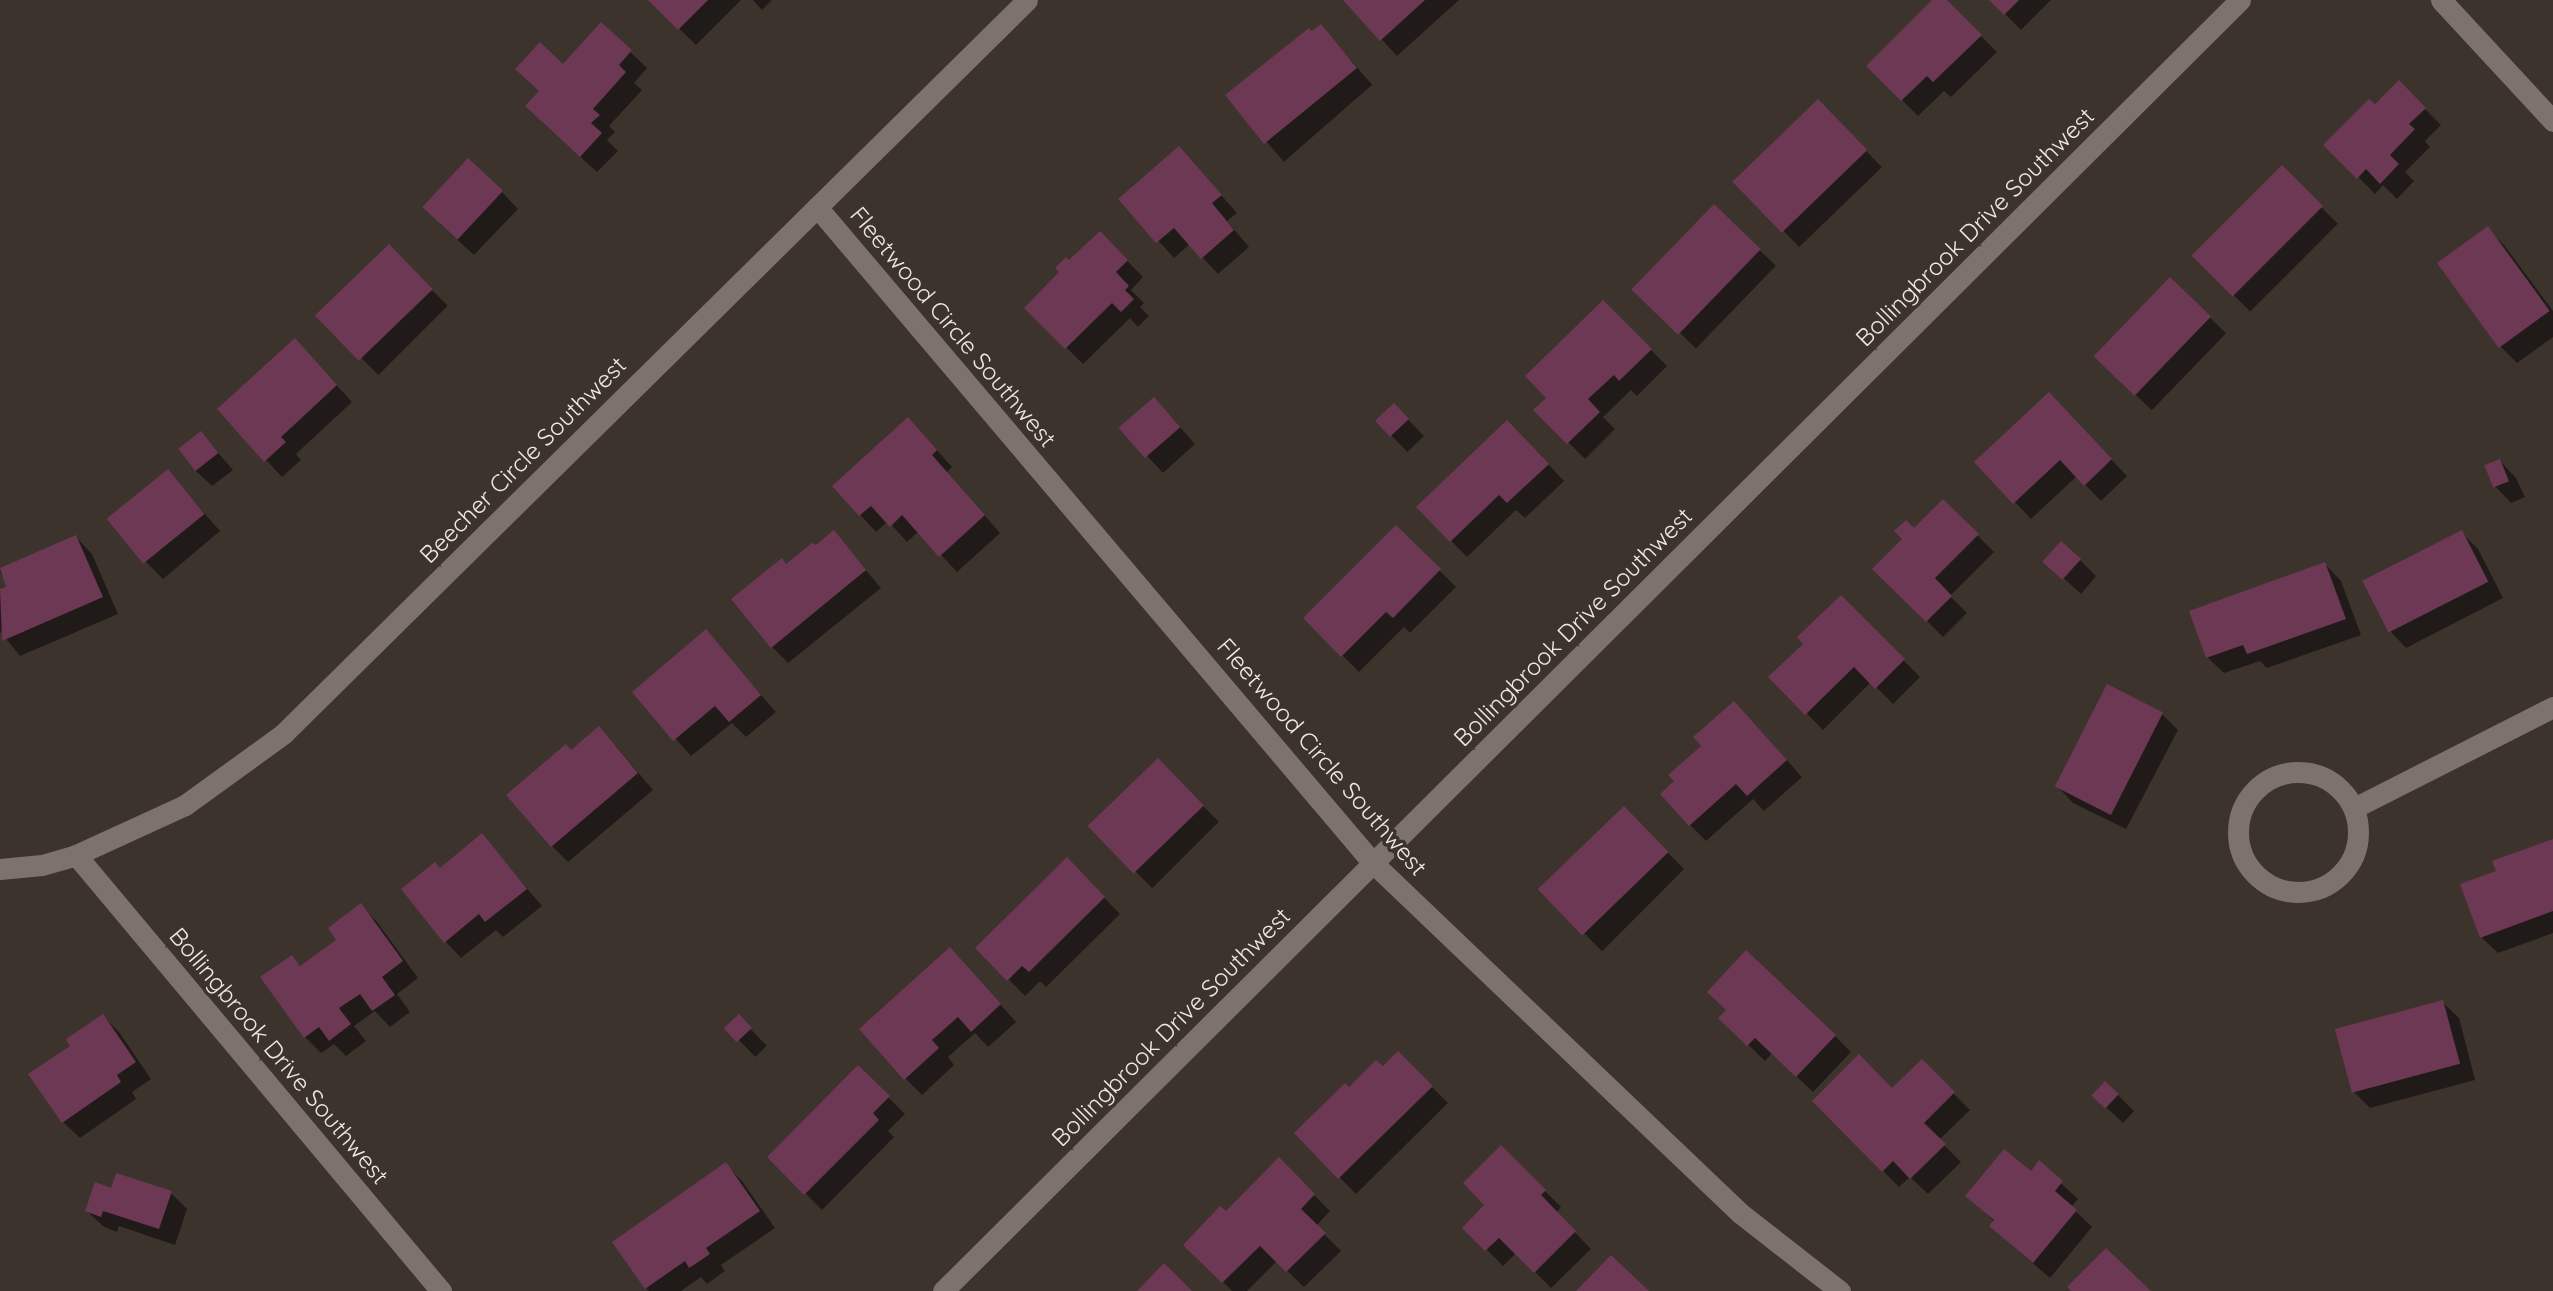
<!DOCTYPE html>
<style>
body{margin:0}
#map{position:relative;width:2553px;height:1291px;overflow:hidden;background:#3d332d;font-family:Quicksand,sans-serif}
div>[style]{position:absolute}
.shadow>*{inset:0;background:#0007;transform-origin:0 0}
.building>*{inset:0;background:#6d3853;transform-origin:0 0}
.street>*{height:21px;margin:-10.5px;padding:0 10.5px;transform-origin:10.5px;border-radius:10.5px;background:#7e736c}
.street>.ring{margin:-10.5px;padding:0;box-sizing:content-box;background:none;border:21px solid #7e736c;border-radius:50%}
span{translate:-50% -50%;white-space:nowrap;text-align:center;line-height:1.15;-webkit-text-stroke:7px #3d332d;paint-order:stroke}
.street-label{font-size:24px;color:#eee8e4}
</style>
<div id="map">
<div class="shadow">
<i style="clip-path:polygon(650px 0,741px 0,696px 45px)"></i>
<i style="clip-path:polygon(753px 0,772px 0,762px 10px)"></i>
<i style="clip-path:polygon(1345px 0,1459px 0,1397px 56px)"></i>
<i style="clip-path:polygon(1935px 0,1945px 0,1997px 52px,1951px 97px,1944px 91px,1918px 116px,1868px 66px)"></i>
<i style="clip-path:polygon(1991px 0,2051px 0,2021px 30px)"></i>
<i style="clip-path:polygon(602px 25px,647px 68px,634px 83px,642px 90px,609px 126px,615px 132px,607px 140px,618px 151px,597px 172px,543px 123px,563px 66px)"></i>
<i style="left:1321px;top:26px;width:78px;height:117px;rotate:49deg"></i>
<i style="clip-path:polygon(2399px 83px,2441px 125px,2425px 141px,2430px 147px,2405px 172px,2414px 181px,2397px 199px,2383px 185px,2375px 194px,2326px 145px)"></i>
<i style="left:1818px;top:101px;width:92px;height:115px;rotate:46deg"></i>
<i style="clip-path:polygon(1179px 148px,1237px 213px,1227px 221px,1249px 247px,1218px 274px,1190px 244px,1174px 258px,1121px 199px)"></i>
<i style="left:2282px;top:168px;width:79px;height:124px;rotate:45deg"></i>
<i style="clip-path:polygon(502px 192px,518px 209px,474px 255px,440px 224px)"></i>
<i style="left:1714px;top:206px;width:86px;height:115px;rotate:44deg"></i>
<i style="clip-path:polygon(2488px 229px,2504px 245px,2553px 311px,2553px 337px,2517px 363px,2501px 347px)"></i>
<i style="clip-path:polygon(1100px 233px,1143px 277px,1131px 290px,1144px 303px,1140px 307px,1149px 316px,1138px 327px,1130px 318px,1083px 364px,1026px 308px)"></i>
<i style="left:389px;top:247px;width:83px;height:98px;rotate:45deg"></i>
<i style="left:2170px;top:279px;width:78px;height:107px;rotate:44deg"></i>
<i style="clip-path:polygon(1603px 302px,1667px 366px,1637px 396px,1631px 390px,1603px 417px,1615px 429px,1585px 459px,1536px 410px,1548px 398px)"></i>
<i style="clip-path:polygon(311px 357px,352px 402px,296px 454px,301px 460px,282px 477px,219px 409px)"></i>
<i style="left:1394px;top:405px;width:43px;height:23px;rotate:46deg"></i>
<i style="clip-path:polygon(2065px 411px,2127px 476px,2101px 501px,2077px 476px,2031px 519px,1977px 462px)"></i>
<i style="clip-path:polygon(1170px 416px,1195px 444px,1163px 473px,1122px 429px)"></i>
<i style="clip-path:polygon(201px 433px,233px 470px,212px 486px,195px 470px)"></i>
<i style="clip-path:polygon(924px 436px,952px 467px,947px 472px,1000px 533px,957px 572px,919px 531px,907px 542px,888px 521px,876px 532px,834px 486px)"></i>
<i style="clip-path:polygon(1523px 438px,1564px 481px,1525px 518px,1516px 510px,1467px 557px,1418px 507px)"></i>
<i style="clip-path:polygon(2500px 461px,2516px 478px,2525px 497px,2511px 503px,2495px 486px)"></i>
<i style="clip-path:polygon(168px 472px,220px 531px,163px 579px,146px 562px)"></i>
<i style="clip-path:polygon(1943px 501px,1994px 552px,1950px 596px,1967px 613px,1943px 637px,1875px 569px)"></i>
<i style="clip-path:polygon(1396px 527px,1456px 587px,1410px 633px,1404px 627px,1359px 672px,1305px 618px)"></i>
<i style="clip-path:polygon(834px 533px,881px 588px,788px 663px,772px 647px,787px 566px)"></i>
<i style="clip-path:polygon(2462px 533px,2478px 549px,2503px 598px,2406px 648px,2390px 631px,2365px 582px)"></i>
<i style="clip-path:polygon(76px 537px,92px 554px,118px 614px,20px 656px,0 631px,0 591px,8px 588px,0 570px)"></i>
<i style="clip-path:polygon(2080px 560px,2096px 576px,2081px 594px,2045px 561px)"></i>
<i style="clip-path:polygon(2325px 564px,2341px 581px,2361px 635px,2267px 668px,2260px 661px,2224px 673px,2207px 657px)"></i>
<i style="clip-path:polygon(1841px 597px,1920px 677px,1893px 704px,1871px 682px,1823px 730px,1771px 677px,1805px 644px)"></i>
<i style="clip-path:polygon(706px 632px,776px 712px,746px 737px,732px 723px,691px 756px,634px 692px)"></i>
<i style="clip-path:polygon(2162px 714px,2178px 730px,2126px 829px,2073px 803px,2057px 786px)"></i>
<i style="clip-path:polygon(1750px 719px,1802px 777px,1764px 811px,1753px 799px,1706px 841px,1690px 825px)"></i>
<i style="clip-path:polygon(615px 745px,653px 790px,568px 862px,552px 846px)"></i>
<i style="left:1158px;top:761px;width:86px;height:94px;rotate:45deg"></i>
<i style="left:1624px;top:809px;width:85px;height:116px;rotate:45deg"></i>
<i style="clip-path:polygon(482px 836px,542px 906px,503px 937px,496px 930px,461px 958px,445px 941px,440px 870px)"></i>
<i style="clip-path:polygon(2553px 841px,2553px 933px,2498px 953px,2481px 937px,2498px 872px)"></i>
<i style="clip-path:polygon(1067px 860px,1120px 914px,1046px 987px,1040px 981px,1025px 996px,977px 948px)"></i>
<i style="clip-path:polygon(361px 906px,377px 922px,418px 978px,397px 994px,410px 1012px,390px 1027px,375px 1011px,354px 1026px,366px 1041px,346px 1056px,334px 1044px,321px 1053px,305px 1037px,291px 957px,302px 967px,339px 941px)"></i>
<i style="clip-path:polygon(966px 966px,1016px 1022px,988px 1047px,975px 1033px,948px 1057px,954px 1065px,922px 1095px,905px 1078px)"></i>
<i style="clip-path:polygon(2442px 1002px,2459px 1018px,2475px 1080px,2370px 1108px,2353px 1091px)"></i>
<i style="clip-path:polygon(1727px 1009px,1835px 1036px,1851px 1052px,1813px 1092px,1772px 1053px,1765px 1061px,1721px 1018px)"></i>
<i style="clip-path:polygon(103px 1016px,119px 1032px,151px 1079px,132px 1092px,136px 1099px,80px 1138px,63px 1122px,73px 1046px)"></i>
<i style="left:739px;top:1017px;width:40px;height:16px;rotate:46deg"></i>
<i style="clip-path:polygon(1398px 1053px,1448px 1103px,1356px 1194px,1296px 1133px,1349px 1089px,1383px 1069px)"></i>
<i style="clip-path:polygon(1922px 1062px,1970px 1110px,1939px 1140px,1961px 1162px,1928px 1194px,1910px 1177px,1899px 1187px,1814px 1101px,1892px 1091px)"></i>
<i style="clip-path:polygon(858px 1067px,905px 1114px,888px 1131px,894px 1137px,822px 1210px,769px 1157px)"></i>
<i style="clip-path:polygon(2118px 1095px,2134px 1111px,2123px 1123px,2094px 1096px)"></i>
<i style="clip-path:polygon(1501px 1147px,1561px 1207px,1556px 1213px,1591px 1249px,1551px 1288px,1516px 1253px,1503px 1266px,1465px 1228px,1487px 1205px)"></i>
<i style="clip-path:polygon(1279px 1160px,1330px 1211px,1316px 1226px,1341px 1251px,1304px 1287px,1277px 1261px,1247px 1291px,1232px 1291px,1185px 1244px,1226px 1214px)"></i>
<i style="clip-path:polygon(2039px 1163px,2078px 1199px,2071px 1207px,2092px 1227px,2050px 1278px,2008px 1242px,1991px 1226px,1995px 1222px,1967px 1195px,2031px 1173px)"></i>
<i style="clip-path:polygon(726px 1165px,742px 1181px,775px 1228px,721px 1265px,725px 1271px,707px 1284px,701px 1277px,681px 1291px,649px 1291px,646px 1288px)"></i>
<i style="clip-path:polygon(112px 1190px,171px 1193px,187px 1209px,175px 1245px,119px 1226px,117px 1232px,104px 1227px,87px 1211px)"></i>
</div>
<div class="building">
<i style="clip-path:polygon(648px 0,708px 0,678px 30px)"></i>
<i style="clip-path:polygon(1343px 0,1425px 0,1380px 41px)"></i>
<i style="clip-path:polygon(1932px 0,1947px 0,1982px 35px,1933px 82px,1927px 76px,1901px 101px,1866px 66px)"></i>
<i style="clip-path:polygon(1989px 0,2019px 0,2004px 15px)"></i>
<i style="clip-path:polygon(601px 22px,632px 50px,619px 65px,626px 72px,593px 109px,600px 115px,591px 123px,602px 133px,580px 157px,525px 106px,539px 91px,515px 69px,540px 42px,563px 64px)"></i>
<i style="clip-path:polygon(1321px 24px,1357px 68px,1264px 144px,1225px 95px,1309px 28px,1312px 31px)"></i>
<i style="clip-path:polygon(2399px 80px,2426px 108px,2409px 124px,2415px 129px,2390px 155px,2399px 164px,2380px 184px,2366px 169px,2357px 179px,2323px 145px,2369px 99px,2375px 104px)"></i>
<i style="left:1818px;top:99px;width:71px;height:119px;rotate:46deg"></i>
<i style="clip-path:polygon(1179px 146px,1222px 195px,1212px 203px,1234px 230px,1201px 259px,1174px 228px,1156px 243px,1118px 199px)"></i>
<i style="left:468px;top:158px;width:48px;height:67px;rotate:43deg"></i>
<i style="left:2282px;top:165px;width:58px;height:128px;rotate:45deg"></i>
<i style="left:1714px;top:204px;width:65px;height:119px;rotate:44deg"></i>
<i style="left:2488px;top:226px;width:105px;height:63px;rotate:54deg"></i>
<i style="clip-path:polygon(1100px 231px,1128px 260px,1116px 272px,1129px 286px,1125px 290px,1134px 299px,1121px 312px,1112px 303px,1065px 349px,1024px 308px,1059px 272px,1055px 268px,1066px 257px,1069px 260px)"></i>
<i style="left:389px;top:244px;width:63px;height:103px;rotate:46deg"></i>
<i style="left:2170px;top:277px;width:57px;height:110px;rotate:44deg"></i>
<i style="clip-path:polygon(1603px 300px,1652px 349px,1619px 381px,1614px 375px,1588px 399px,1600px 412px,1567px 444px,1533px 410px,1546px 398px,1525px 376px)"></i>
<i style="clip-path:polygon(295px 338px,337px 385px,281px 437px,286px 442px,264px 462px,217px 409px)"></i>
<i style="clip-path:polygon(2049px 392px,2112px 459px,2084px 486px,2060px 460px,2013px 504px,1974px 462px)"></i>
<i style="left:1154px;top:397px;width:40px;height:47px;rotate:49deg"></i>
<i style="left:1394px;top:403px;width:22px;height:26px;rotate:47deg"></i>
<i style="clip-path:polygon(908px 417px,937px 450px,932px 455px,985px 515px,939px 557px,902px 515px,890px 527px,871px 506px,859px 516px,832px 486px)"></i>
<i style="clip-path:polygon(1507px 420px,1549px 464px,1507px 503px,1499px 495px,1450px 542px,1416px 507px)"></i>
<i style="left:201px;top:431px;width:28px;height:29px;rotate:52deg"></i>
<i style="left:2500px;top:459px;width:24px;height:17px;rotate:68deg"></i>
<i style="left:168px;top:469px;width:58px;height:79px;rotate:51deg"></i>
<i style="clip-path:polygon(1943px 499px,1979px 534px,1935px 578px,1952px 596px,1926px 622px,1872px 569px,1902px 539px,1894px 531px,1906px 520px,1914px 528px)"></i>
<i style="clip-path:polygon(1396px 525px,1441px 569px,1393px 618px,1386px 612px,1341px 657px,1303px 618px)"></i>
<i style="clip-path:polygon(834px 530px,866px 570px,771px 648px,731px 599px,782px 558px,786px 564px,812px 543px,816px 545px)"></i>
<i style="left:2462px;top:530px;width:58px;height:112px;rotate:63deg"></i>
<i style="clip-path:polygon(76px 535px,103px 597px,2px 641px,0 589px,6px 587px,0 568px)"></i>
<i style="left:2061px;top:541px;width:27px;height:28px;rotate:42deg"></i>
<i style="clip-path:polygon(2325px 562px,2346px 619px,2247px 654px,2243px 645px,2206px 658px,2189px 611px)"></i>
<i style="clip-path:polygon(1841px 595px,1905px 659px,1875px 689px,1854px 667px,1805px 715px,1768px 677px,1803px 644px,1797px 637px)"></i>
<i style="clip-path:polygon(706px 629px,761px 695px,729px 722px,715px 706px,673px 741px,632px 692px)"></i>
<i style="left:2107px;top:684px;width:63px;height:115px;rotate:27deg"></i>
<i style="clip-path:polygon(1734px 701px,1787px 760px,1747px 796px,1736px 784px,1689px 826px,1660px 794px,1674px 781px,1668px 775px,1701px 746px,1693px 737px)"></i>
<i style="clip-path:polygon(599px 726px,638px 773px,551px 847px,506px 795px,566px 744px,571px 750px)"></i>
<i style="left:1158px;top:758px;width:66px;height:98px;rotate:46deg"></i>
<i style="left:1624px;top:806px;width:64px;height:120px;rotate:46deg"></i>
<i style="clip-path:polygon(482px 833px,527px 889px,485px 922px,479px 914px,444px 943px,401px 889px,435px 862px,440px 868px)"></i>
<i style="clip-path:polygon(2553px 839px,2553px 911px,2480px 938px,2460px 884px,2496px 871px,2492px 861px)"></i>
<i style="clip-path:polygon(1067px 857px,1105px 897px,1029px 972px,1022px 966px,1007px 981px,975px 948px)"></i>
<i style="clip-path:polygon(361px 903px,403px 961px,382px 977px,395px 995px,372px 1011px,360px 994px,339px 1008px,351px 1024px,329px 1041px,319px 1027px,304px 1038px,260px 977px,292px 955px,300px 966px,336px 940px,328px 928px)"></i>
<i style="clip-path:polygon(950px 947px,1001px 1004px,971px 1032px,958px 1017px,932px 1040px,939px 1048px,904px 1080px,859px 1029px)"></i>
<i style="clip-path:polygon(1746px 950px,1836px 1035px,1796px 1077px,1755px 1038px,1747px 1046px,1718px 1018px,1726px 1010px,1707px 992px)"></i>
<i style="left:2443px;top:1000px;width:66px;height:112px;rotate:75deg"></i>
<i style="clip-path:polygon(103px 1014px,136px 1062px,117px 1075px,121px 1082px,62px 1123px,28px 1074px,70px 1046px,66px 1039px)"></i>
<i style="left:739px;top:1014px;width:19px;height:21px;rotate:47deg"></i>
<i style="clip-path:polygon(1398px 1051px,1433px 1086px,1338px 1179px,1294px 1133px,1345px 1083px,1349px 1087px,1376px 1060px,1383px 1066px)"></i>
<i style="clip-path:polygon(1859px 1054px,1892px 1088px,1922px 1059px,1955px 1092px,1924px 1123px,1946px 1144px,1910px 1179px,1893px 1161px,1882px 1172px,1812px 1101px)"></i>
<i style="clip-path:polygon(858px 1065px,890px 1096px,873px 1113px,879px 1120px,804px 1195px,767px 1157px)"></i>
<i style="left:2105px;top:1081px;width:19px;height:20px;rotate:43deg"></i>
<i style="clip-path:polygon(1501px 1145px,1546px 1190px,1541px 1195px,1576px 1231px,1534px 1273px,1499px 1238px,1485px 1251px,1462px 1228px,1484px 1205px,1463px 1183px)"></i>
<i style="clip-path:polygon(2004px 1149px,2031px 1171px,2039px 1160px,2063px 1181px,2055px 1191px,2077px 1210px,2033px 1263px,1989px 1226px,1994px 1220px,1965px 1196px)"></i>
<i style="clip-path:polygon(1279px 1157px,1315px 1194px,1301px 1209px,1326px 1233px,1286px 1272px,1260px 1246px,1222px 1283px,1183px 1245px,1220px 1206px,1226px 1211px)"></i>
<i style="clip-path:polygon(726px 1162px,760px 1211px,706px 1248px,710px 1254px,689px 1268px,685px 1261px,645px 1289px,612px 1242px)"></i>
<i style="clip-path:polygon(116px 1173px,172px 1191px,159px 1229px,103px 1211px,101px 1217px,85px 1211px,95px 1182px,111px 1188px)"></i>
<i style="clip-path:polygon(2106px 1248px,2151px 1291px,2071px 1291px,2067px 1287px)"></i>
<i style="clip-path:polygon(1611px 1255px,1649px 1291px,1576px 1291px)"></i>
<i style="clip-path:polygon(1164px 1263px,1192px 1291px,1137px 1291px)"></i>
</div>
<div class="street">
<i style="left:2441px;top:0;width:165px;rotate:47.2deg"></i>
<i style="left:817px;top:207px;width:860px;rotate:49.72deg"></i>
<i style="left:1373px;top:863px;width:507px;rotate:43.64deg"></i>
<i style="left:1740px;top:1213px;width:127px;rotate:38deg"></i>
<i class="ring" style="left:2238px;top:772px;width:99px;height:99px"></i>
<i style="left:2354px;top:808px;width:223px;rotate:-26.9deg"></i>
<i style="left:76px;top:855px;width:569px;rotate:50.07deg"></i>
<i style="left:0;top:869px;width:42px;rotate:-5.4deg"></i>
<i style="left:42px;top:865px;width:35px;rotate:-16deg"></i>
<i style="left:76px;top:855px;width:120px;rotate:-24.6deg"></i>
<i style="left:185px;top:805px;width:121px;rotate:-35.9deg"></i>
<i style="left:283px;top:734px;width:1045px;rotate:-44.61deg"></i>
<i style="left:943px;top:1291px;width:1830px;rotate:-44.87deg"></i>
</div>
<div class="street-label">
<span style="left:1975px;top:227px;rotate:-45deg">Bollingbrook Drive Southwest</span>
<span style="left:953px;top:327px;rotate:50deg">Fleetwood Circle Southwest</span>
<span style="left:523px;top:460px;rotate:-45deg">Beecher Circle Southwest</span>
<span style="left:1573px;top:627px;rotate:-45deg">Bollingbrook Drive Southwest</span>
<span style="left:1322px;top:757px;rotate:49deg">Fleetwood Circle Southwest</span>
<span style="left:1171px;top:1027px;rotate:-45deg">Bollingbrook Drive Southwest</span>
<span style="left:279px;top:1056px;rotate:50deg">Bollingbrook Drive Southwest</span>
</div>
</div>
